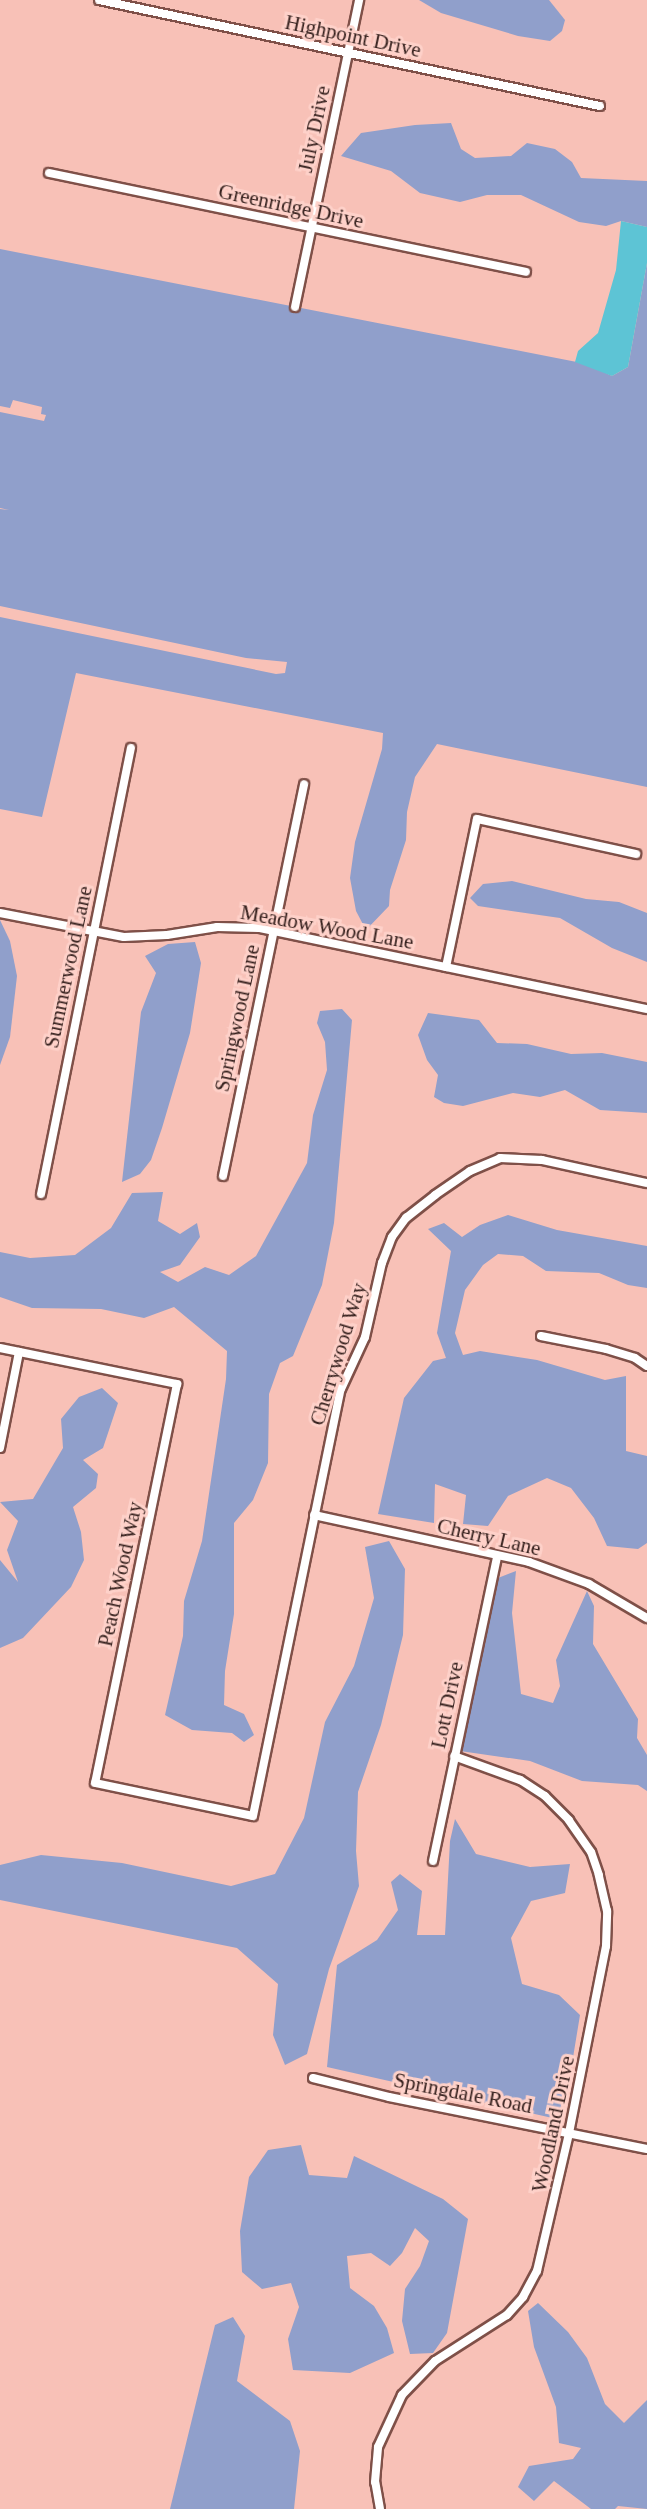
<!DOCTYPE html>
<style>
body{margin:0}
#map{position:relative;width:647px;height:2509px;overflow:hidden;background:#f8c1b7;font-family:Georgia,serif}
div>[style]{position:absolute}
.green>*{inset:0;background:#909fcb}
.water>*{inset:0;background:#5dc4d5}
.roads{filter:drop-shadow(2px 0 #7f5048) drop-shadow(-2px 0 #7f5048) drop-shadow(0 2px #7f5048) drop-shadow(0 -2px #7f5048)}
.street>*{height:8px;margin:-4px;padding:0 4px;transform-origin:4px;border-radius:4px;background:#fff}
span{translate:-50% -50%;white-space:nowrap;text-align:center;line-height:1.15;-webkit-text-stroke:6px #fed1c9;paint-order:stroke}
.street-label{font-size:21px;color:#35201d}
</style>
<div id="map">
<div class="green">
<i style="clip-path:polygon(419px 0,549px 0,565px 20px,562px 31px,550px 41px,518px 36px,441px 13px)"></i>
<i style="clip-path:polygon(451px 123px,461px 149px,475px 158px,511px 156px,527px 143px,555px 149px,572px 162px,581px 178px,647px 181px,647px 227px,621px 221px,606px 226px,579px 222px,521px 195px,487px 195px,460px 202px,420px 193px,391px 171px,341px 156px,361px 133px,415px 125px)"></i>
<i style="clip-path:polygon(0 249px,587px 364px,612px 376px,628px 367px,647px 263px,647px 787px,437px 744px,415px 777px,407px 812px,406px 840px,390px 890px,389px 906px,366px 930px,356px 911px,350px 878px,355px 842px,382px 749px,383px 733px,76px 673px,42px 817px,0 809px,0 617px,276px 674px,285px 673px,287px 662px,246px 658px,0 606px,0 509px,9px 510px,0 508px,0 412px,44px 421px,46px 415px,41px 414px,42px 407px,13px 400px,10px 408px,0 406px)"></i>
<i style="clip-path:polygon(512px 881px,586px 899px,619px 902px,647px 913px,647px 962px,612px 948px,560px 918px,478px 906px,470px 898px,483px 884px)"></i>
<i style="clip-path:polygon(0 920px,10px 941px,17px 976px,10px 1037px,0 1065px)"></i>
<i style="clip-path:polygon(195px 942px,201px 963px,190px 1033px,162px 1128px,151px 1160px,140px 1174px,122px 1182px,141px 1012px,156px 973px,145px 956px,168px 944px)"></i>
<i style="clip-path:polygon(342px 1009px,352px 1020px,334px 1223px,322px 1285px,293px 1356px,280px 1363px,269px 1394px,268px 1463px,253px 1500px,234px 1523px,234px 1614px,225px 1671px,224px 1705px,244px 1714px,254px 1735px,244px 1742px,232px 1733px,192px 1730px,165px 1715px,183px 1636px,184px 1601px,202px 1541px,226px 1379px,227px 1351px,174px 1307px,144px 1318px,101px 1309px,32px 1308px,0 1297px,0 1252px,30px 1258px,75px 1255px,111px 1228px,132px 1193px,163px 1192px,158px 1221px,180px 1234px,197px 1223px,200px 1237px,180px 1265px,160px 1272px,178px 1282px,205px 1267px,229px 1275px,256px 1256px,307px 1163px,313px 1115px,327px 1070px,325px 1042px,317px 1023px,320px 1011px)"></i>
<i style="clip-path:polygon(428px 1013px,479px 1020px,497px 1043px,527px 1044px,571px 1054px,602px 1053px,647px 1062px,647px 1113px,600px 1110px,565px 1090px,540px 1097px,513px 1093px,463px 1106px,444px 1103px,434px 1097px,438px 1075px,427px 1060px,418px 1035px)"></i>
<i style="clip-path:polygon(508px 1215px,557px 1230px,647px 1246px,647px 1288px,628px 1285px,599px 1273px,546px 1271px,523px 1256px,498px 1254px,483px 1265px,465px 1290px,455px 1333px,463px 1355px,480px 1351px,537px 1360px,605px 1380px,626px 1376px,626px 1451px,647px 1456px,647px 1543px,638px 1549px,607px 1546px,594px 1518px,571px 1488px,547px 1478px,508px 1496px,488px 1526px,463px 1524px,466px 1495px,435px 1484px,434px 1523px,378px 1514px,404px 1398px,433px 1361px,446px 1358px,437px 1333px,451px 1251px,428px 1229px,444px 1223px,462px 1237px,480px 1225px)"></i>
<i style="clip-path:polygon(102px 1388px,118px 1403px,103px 1448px,83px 1460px,98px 1474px,96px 1488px,73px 1507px,81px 1532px,84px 1560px,71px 1587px,23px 1638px,0 1648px,0 1560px,18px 1582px,7px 1550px,18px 1521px,0 1502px,33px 1499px,63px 1448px,61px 1419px,79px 1397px)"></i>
<i style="clip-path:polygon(389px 1541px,405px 1569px,403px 1635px,381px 1725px,358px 1792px,356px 1851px,359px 1886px,329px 1969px,307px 2054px,285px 2065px,273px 2035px,278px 1984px,237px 1948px,0 1900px,0 1865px,41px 1855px,122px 1863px,231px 1886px,275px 1874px,304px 1818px,325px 1722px,354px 1666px,374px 1598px,365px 1547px)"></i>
<i style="clip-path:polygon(516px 1571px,512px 1613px,521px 1694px,553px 1703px,560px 1686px,556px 1660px,587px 1591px,594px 1606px,593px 1644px,638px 1719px,637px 1738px,647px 1755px,647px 1791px,638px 1785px,582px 1781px,530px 1761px,460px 1751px,498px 1578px)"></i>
<i style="clip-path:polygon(455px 1819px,476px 1854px,530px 1867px,570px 1864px,565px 1893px,531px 1901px,511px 1938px,522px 1984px,559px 1995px,580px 2015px,568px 2088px,557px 2119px,327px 2067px,337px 1965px,377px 1940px,398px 1910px,391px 1882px,400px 1874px,422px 1891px,417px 1935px,445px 1935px,450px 1841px)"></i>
<i style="clip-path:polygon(301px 2145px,309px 2175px,347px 2178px,354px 2156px,443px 2199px,468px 2219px,447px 2333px,433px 2353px,410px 2354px,402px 2321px,405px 2289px,420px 2266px,429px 2241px,415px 2228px,402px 2253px,390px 2266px,371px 2253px,347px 2256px,350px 2288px,374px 2306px,387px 2328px,394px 2353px,350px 2373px,293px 2370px,288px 2339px,299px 2307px,291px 2283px,262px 2289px,242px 2272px,240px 2231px,249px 2177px,268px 2150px)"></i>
<i style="clip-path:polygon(538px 2303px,568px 2332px,587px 2358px,605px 2404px,624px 2423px,647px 2400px,647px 2509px,618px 2506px,615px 2509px,591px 2509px,554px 2481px,534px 2501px,518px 2487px,529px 2466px,573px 2459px,581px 2448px,559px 2443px,556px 2407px,534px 2347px,528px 2311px)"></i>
<i style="clip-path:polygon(233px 2317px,245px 2336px,237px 2381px,290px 2421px,300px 2451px,294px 2509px,170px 2509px,215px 2325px)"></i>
</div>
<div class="water">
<i style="clip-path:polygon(621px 221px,647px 227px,647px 263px,628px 367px,612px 376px,575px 362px,578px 351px,598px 333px,616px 270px)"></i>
</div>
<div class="roads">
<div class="street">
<i style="left:99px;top:0;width:512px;rotate:11.95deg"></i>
<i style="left:49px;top:173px;width:487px;rotate:11.7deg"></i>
<i style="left:295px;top:307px;width:314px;rotate:-78.2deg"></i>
<i style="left:0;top:913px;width:126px;rotate:11deg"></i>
<i style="left:124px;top:937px;width:43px;rotate:-2.7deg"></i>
<i style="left:167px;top:935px;width:51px;rotate:-9.1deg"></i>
<i style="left:217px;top:927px;width:42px;rotate:1.4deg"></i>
<i style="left:259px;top:928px;width:396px;rotate:11.8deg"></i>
<i style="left:446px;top:967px;width:151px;rotate:-78.2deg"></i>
<i style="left:477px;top:819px;width:163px;rotate:12.4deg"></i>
<i style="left:223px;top:1176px;width:400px;rotate:-78.3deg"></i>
<i style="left:41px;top:1194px;width:455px;rotate:-78.6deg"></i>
<i style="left:541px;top:1336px;width:66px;rotate:11.3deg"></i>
<i style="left:606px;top:1349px;width:30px;rotate:17deg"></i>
<i style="left:635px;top:1358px;width:14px;rotate:34deg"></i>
<i style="left:0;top:1348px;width:181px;rotate:11.5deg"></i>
<i style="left:177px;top:1384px;width:407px;rotate:101.6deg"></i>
<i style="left:95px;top:1783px;width:161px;rotate:11.8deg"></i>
<i style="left:253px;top:1816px;width:436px;rotate:-78.4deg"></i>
<i style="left:341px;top:1389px;width:57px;rotate:-65.2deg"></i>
<i style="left:365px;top:1337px;width:76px;rotate:-77.1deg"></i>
<i style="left:382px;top:1263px;width:28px;rotate:-69deg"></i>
<i style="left:392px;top:1237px;width:24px;rotate:-54deg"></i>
<i style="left:406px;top:1218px;width:37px;rotate:-38deg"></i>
<i style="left:435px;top:1195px;width:42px;rotate:-34.4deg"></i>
<i style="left:470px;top:1171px;width:33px;rotate:-23deg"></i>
<i style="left:500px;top:1158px;width:42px;rotate:2.7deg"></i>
<i style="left:542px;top:1160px;width:107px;rotate:12.4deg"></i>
<i style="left:0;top:1448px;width:98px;rotate:-78.8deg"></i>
<i style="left:314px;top:1515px;width:220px;rotate:12.3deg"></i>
<i style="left:529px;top:1562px;width:64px;rotate:20.1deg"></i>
<i style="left:589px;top:1584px;width:67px;rotate:30.4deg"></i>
<i style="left:433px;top:1861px;width:312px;rotate:-78.1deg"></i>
<i style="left:313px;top:2078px;width:78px;rotate:14deg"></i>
<i style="left:389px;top:2097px;width:263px;rotate:11.4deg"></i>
<i style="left:380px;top:2509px;width:27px;rotate:-100deg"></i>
<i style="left:375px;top:2482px;width:35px;rotate:-85deg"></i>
<i style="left:378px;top:2447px;width:57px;rotate:-65.2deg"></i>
<i style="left:402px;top:2395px;width:47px;rotate:-45.9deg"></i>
<i style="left:435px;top:2361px;width:85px;rotate:-32.6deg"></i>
<i style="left:507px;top:2315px;width:24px;rotate:-48deg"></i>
<i style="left:523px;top:2297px;width:30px;rotate:-62deg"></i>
<i style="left:537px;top:2271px;width:142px;rotate:-76.9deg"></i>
<i style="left:569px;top:2133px;width:191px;rotate:-78.8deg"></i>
<i style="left:606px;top:1946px;width:35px;rotate:-88deg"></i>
<i style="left:607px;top:1911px;width:37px;rotate:-103deg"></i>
<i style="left:599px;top:1875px;width:24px;rotate:-109deg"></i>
<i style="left:591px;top:1852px;width:39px;rotate:-125deg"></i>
<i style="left:569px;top:1820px;width:34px;rotate:-135deg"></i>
<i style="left:545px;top:1796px;width:30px;rotate:-147deg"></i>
<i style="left:520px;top:1780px;width:70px;rotate:-160deg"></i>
</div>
</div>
<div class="street-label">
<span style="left:353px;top:36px;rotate:12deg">Highpoint Drive</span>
<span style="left:314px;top:129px;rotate:-78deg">July Drive</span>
<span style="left:291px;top:206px;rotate:12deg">Greenridge Drive</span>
<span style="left:327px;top:927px;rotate:10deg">Meadow Wood Lane</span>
<span style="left:68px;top:967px;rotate:-78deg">Summerwood Lane</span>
<span style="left:237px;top:1018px;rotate:-78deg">Springwood Lane</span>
<span style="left:338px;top:1354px;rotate:-73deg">Cherrywood Way</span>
<span style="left:489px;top:1537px;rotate:13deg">Cherry Lane</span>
<span style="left:120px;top:1574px;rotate:-78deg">Peach Wood Way</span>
<span style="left:447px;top:1705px;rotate:-78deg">Lott Drive</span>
<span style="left:463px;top:2093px;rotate:11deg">Springdale Road</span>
<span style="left:553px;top:2124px;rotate:-78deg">Woodland Drive</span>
</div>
</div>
